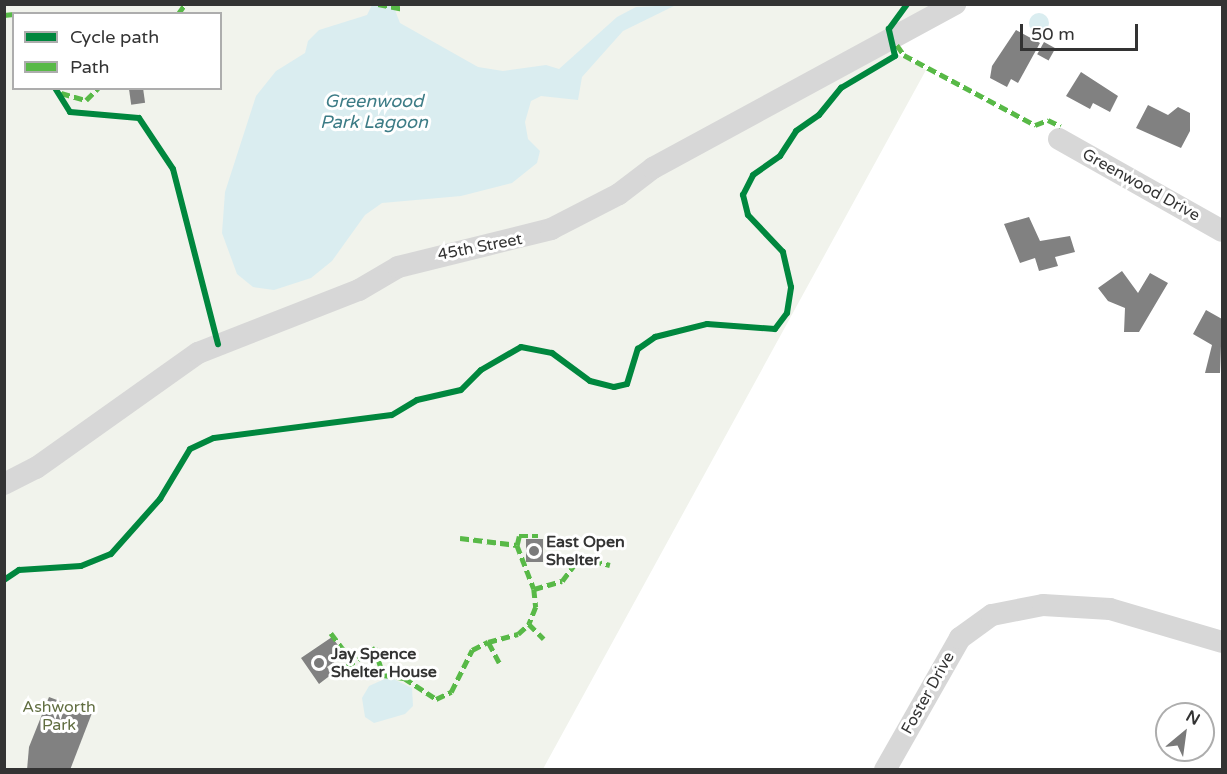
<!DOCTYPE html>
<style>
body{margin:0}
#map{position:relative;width:1227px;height:774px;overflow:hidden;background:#fff;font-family:"Varela Round",sans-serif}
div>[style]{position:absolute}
.green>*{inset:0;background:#f1f3ec}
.water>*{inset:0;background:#daedf0}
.round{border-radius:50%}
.building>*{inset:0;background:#818181;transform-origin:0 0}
.minor>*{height:22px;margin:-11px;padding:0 11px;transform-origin:11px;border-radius:11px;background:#d7d7d7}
.quiet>*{height:4.5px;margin-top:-2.25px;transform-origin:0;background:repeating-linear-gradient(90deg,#58b947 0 9px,transparent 0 13.5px)}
.cycleway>*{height:6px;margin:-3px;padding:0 3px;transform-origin:3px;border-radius:3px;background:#00873e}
.dots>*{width:16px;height:16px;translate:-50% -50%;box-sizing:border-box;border:3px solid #fff;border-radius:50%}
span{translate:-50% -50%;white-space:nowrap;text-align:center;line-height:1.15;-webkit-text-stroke:6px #fff;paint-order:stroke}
.street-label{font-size:16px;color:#333}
.poi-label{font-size:16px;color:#333;font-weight:700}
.left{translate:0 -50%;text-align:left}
.park-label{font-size:16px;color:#616e41}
.water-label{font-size:18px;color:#3d7c86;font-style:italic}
.frame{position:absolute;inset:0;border:6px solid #333;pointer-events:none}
.legend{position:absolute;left:12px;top:12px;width:210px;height:78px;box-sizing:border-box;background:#fff;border:2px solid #adadad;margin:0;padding:8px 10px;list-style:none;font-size:18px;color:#333}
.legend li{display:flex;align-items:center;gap:12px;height:30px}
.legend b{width:30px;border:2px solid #adadad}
.north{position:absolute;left:1155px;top:702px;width:60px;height:60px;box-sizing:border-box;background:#fff;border:2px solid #adadad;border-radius:50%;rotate:29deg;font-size:16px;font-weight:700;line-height:24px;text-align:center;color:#333}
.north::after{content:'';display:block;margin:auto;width:21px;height:27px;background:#7a7a7a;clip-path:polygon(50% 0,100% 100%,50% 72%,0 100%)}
.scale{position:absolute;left:1020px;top:24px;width:118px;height:27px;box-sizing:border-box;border:3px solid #333;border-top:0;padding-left:8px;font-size:18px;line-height:21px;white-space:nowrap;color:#333;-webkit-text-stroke:4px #fff;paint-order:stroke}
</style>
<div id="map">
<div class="green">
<i style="clip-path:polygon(evenodd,5px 5px,941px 5px,873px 41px,926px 70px,543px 769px,5px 770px,5px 5px,14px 14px,220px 14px,220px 88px,14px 88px,14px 14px)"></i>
</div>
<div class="water">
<i style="clip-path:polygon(372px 5px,393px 5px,400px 23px,478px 67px,503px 71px,546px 65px,559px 69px,617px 17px,636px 7px,676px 5px,623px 31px,582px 77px,578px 100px,541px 96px,531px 101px,525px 122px,528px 139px,540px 151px,537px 163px,512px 183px,461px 196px,382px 203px,365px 215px,332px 261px,311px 278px,274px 290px,253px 287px,237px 274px,222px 233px,225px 192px,256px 96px,276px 71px,305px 53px,308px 41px,319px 30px,367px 15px)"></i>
<i class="round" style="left:1029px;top:13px;width:20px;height:20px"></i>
<i style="clip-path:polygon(389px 677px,412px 688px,413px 706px,405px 714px,374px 723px,365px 717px,362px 698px,369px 686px)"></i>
</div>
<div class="building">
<i style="clip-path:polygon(1016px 30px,1040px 43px,1018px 83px,1011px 79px,1007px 87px,990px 78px,992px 66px)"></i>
<i style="left:1044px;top:42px;width:13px;height:14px;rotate:29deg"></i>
<i style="clip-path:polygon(1081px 72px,1118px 96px,1110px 112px,1093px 103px,1090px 109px,1066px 96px)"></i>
<i style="left:143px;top:88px;width:15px;height:14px;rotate:82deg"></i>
<i style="clip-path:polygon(1148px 105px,1168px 115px,1178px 107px,1190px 113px,1190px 131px,1181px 148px,1136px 128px)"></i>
<i style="clip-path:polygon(1029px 217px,1040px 241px,1070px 236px,1075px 252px,1055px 257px,1058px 266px,1039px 271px,1035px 258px,1020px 263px,1004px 224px)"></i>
<i style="clip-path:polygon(1122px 271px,1138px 293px,1150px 273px,1168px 283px,1139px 332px,1124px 332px,1125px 308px,1108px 301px,1098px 288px)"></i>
<i style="clip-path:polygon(1206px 310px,1222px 319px,1220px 373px,1205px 373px,1212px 345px,1193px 334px)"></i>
<i style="left:526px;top:539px;width:17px;height:23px"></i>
<i style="clip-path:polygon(332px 637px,345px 655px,327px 667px,332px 674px,319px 684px,301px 658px)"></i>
<i style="clip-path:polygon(49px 697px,92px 713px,70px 770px,27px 770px,29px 747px)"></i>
</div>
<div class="minor">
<i style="left:1059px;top:139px;width:187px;rotate:29.4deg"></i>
<i style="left:4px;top:484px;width:36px;rotate:-27deg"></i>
<i style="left:36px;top:468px;width:199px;rotate:-35.4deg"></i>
<i style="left:198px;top:353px;width:173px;rotate:-21.4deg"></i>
<i style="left:359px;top:290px;width:45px;rotate:-30.5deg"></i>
<i style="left:398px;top:267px;width:158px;rotate:-13.9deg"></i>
<i style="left:551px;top:229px;width:76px;rotate:-27.2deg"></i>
<i style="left:619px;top:194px;width:43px;rotate:-37.4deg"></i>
<i style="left:653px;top:168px;width:344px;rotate:-28.5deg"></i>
<i style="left:885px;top:770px;width:152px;rotate:-60.4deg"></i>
<i style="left:960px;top:638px;width:39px;rotate:-36deg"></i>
<i style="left:992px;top:615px;width:52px;rotate:-11.1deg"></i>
<i style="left:1043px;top:605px;width:67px;rotate:3.4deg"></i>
<i style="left:1110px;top:609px;width:117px;rotate:16.4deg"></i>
</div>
<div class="quiet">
<i style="left:378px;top:4px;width:25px;rotate:11deg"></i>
<i style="left:178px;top:14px;width:12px;rotate:-55deg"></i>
<i style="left:4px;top:15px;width:10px;rotate:-6deg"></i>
<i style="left:897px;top:45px;width:12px;rotate:55deg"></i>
<i style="left:904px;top:55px;width:149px;rotate:28.1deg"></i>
<i style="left:1035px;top:125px;width:14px;rotate:-21deg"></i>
<i style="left:1048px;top:120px;width:14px;rotate:25deg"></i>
<i style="left:61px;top:93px;width:26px;rotate:16deg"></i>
<i style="left:86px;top:100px;width:17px;rotate:-45deg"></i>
<i style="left:460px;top:538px;width:57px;rotate:7deg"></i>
<i style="left:517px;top:545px;width:9px;rotate:-77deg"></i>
<i style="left:519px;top:536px;width:19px"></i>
<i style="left:517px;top:545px;width:47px;rotate:68.9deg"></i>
<i style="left:534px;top:589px;width:18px;rotate:84deg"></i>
<i style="left:536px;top:607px;width:18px;rotate:112deg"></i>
<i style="left:529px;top:624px;width:21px;rotate:45deg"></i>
<i style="left:534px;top:589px;width:29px;rotate:-16deg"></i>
<i style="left:562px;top:581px;width:30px;rotate:-53deg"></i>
<i style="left:580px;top:557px;width:31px;rotate:15deg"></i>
<i style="left:331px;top:633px;width:36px;rotate:53deg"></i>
<i style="left:499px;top:663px;width:24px;rotate:-118deg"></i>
<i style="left:488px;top:642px;width:31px;rotate:-15deg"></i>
<i style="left:518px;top:634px;width:15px;rotate:-42deg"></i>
<i style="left:335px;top:674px;width:48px;rotate:-33deg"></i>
<i style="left:375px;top:648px;width:28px;rotate:73deg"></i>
<i style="left:383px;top:675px;width:21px;rotate:8deg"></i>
<i style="left:404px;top:678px;width:38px;rotate:33deg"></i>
<i style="left:436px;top:699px;width:17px;rotate:-25deg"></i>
<i style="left:451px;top:692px;width:47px;rotate:-63.4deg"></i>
<i style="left:472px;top:650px;width:18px;rotate:-27deg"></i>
</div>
<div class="cycleway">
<i style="left:55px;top:88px;width:28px;rotate:58deg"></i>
<i style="left:70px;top:112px;width:69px;rotate:5deg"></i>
<i style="left:139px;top:118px;width:61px;rotate:56.3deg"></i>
<i style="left:173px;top:169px;width:181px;rotate:75.6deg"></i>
<i style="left:4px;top:580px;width:18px;rotate:-34deg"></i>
<i style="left:19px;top:570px;width:62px;rotate:-3.7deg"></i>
<i style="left:81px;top:566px;width:32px;rotate:-22deg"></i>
<i style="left:111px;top:554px;width:74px;rotate:-48.3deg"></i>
<i style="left:160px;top:499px;width:58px;rotate:-59deg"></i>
<i style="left:190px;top:449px;width:26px;rotate:-25deg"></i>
<i style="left:214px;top:438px;width:179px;rotate:-7.4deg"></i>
<i style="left:392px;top:415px;width:29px;rotate:-31deg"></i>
<i style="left:417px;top:400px;width:45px;rotate:-12.8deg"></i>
<i style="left:461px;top:390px;width:28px;rotate:-45deg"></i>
<i style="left:481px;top:370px;width:46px;rotate:-29.9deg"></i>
<i style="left:521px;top:347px;width:32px;rotate:11deg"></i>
<i style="left:552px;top:353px;width:47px;rotate:36.4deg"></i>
<i style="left:590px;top:381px;width:25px;rotate:14deg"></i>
<i style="left:614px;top:387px;width:13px;rotate:-13deg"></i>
<i style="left:627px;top:384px;width:37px;rotate:-73deg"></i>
<i style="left:638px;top:349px;width:21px;rotate:-35deg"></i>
<i style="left:655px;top:337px;width:54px;rotate:-14deg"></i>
<i style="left:707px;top:324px;width:68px;rotate:4.2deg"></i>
<i style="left:775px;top:329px;width:20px;rotate:-53deg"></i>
<i style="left:787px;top:313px;width:26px;rotate:-81deg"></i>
<i style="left:791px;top:287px;width:36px;rotate:-103deg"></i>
<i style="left:783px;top:252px;width:51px;rotate:-133.4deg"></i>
<i style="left:748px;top:215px;width:21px;rotate:-104deg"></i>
<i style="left:743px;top:195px;width:22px;rotate:-63deg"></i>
<i style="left:753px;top:175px;width:33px;rotate:-35deg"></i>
<i style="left:780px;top:156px;width:30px;rotate:-57deg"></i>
<i style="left:796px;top:131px;width:28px;rotate:-35deg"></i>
<i style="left:819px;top:115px;width:35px;rotate:-51deg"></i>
<i style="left:841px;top:88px;width:63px;rotate:-30.7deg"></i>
<i style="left:895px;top:56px;width:28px;rotate:-103deg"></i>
<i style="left:889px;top:29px;width:31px;rotate:-54deg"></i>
</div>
<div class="dots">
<i style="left:534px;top:551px;background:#7a7a7a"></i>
<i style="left:319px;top:663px;background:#7a7a7a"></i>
</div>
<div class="street-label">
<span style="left:1141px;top:185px;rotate:29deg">Greenwood Drive</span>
<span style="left:480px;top:247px;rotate:-11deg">45th Street</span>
<span style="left:928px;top:693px;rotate:-61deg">Foster Drive</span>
</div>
<div class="poi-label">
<span class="left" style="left:546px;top:551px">East Open<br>Shelter</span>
<span class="left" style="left:331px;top:663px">Jay Spence<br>Shelter House</span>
</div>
<div class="park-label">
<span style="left:59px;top:716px">Ashworth<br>Park</span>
</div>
<div class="water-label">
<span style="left:374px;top:112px">Greenwood<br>Park Lagoon</span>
</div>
<div class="frame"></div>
<ul class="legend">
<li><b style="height:8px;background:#00873e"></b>Cycle path</li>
<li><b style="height:8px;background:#58b947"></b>Path</li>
</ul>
<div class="north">N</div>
<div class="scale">50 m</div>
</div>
